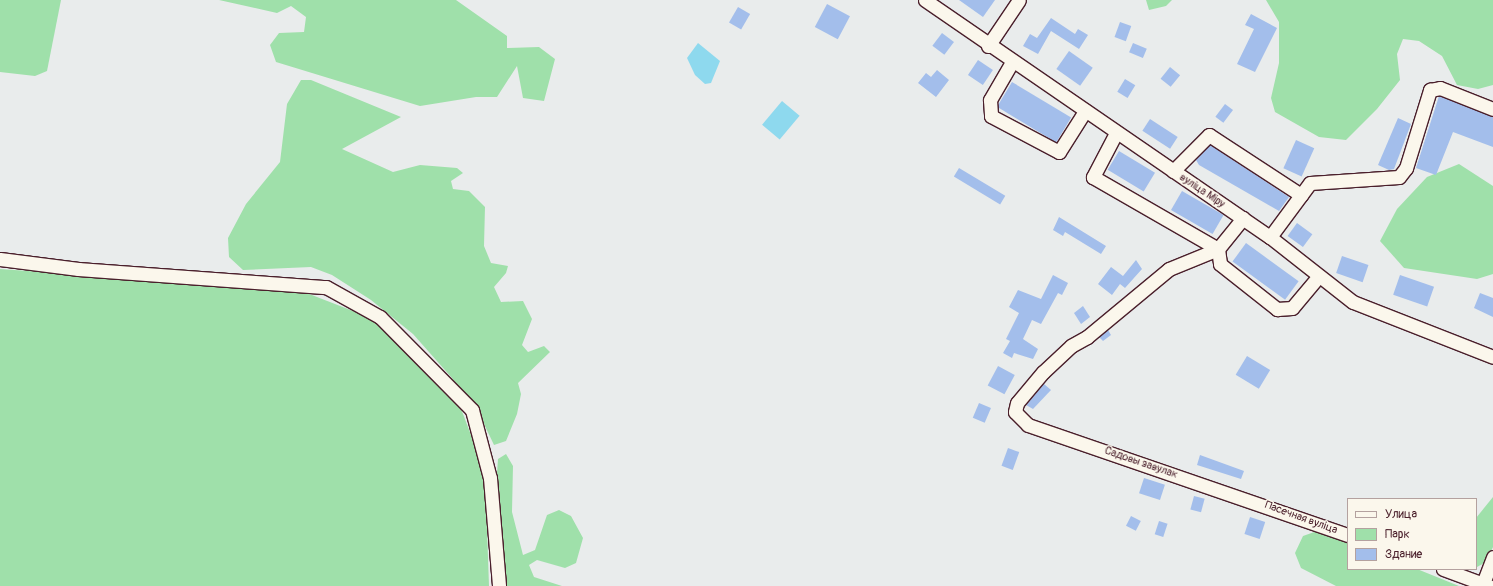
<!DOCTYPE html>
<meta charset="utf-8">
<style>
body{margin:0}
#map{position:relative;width:1493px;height:586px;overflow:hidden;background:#e9ecec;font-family:Pangolin,sans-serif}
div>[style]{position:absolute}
.green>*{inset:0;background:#9fe0aa}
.water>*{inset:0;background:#8ed9ee;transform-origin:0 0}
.building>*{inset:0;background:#a3beeb;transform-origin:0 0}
.roads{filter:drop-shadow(1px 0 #4a1f2b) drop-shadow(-1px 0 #4a1f2b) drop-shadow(0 1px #4a1f2b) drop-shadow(0 -1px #4a1f2b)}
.minor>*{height:13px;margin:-6.5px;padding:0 6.5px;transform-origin:6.5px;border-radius:6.5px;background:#fbf7ec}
span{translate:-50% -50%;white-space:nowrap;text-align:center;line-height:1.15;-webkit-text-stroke:3px #fbf7ec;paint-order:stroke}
.street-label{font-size:11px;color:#4a1f2b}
.legend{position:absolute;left:1347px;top:498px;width:130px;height:72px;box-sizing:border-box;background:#fbf7ec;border:1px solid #b4a19f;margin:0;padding:5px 7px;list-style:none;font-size:12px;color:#4a1f2b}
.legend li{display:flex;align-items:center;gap:8px;height:20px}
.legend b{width:20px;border:1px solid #b4a19f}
</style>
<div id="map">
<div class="green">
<i style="clip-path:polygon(0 0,61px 0,47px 71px,35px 76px,0 72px)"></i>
<i style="clip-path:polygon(219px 0,456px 0,507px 36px,507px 48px,539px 47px,555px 59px,544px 101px,523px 98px,517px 66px,497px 97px,476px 97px,420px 106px,276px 62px,270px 45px,279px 33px,304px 32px,306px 17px,291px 6px,277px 13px)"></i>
<i style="clip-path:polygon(1146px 0,1172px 0,1166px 6px,1149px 10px)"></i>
<i style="clip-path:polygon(1266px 0,1493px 0,1493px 85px,1478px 89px,1457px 85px,1442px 56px,1419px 41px,1403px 39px,1397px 54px,1400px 80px,1377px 109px,1346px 140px,1319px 137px,1275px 112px,1271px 98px,1279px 63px,1279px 22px)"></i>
<i style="clip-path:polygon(301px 80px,311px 80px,401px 117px,342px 149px,393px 172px,420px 165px,457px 168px,463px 173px,451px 181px,453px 189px,469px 191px,485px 207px,484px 246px,491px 263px,508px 266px,506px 273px,494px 287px,501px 302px,523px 301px,532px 319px,522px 345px,528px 352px,544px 346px,550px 352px,518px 383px,521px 394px,517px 414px,506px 441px,494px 445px,484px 424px,452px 378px,413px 334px,371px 300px,332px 275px,311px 267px,243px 270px,229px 257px,228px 238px,246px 204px,280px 162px,287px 104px)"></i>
<i style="clip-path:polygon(1459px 164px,1493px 186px,1493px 274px,1477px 279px,1404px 268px,1380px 241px,1397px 209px,1427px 177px)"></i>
<i style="clip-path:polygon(0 269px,299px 290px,371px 318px,460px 406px,485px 472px,489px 586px,0 586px)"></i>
<i style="clip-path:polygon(506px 454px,513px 466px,512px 512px,523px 555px,535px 550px,547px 515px,559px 510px,571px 516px,583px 538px,576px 563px,565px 568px,537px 560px,529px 565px,534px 577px,562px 586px,506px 586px,496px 487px,498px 459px)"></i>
<i style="clip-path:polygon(1493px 497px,1493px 547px,1486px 562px,1477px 567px,1476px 518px)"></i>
<i style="clip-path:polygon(1320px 530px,1348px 542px,1348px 569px,1417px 569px,1459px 586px,1336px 586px,1301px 568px,1295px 553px,1303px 536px)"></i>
</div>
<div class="water">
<i style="clip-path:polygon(698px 43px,720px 61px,711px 83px,705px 84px,695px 75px,687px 58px)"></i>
<i style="left:782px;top:101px;width:23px;height:31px;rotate:40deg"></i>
</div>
<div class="building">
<i style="clip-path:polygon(959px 0,995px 0,983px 17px)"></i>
<i style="left:827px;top:4px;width:26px;height:26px;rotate:28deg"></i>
<i style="left:738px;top:7px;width:14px;height:18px;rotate:30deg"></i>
<i style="clip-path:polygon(1251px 14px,1277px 28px,1255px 72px,1237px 64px,1254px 29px,1245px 25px)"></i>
<i style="clip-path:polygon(1051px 18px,1075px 34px,1078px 29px,1088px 35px,1079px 49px,1051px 31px,1038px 54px,1023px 46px,1030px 34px,1037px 38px)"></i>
<i style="left:1120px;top:22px;width:12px;height:16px;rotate:20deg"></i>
<i style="left:942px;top:33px;width:15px;height:16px;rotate:37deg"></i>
<i style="left:1133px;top:43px;width:15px;height:10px;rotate:23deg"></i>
<i style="left:1069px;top:51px;width:29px;height:22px;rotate:35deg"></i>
<i style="left:978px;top:60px;width:18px;height:18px;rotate:34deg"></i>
<i style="left:1170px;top:67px;width:13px;height:15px;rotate:39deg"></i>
<i style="clip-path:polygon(937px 70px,949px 80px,936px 97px,918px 83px,926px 73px,931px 77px)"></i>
<i style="left:1125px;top:79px;width:12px;height:15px;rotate:31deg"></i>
<i style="left:1012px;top:82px;width:69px;height:29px;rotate:31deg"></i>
<i style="clip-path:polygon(1439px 96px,1493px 117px,1493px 147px,1453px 132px,1436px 175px,1416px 168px)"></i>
<i style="left:1225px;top:104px;width:10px;height:16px;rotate:37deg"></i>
<i style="clip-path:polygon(1398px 118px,1411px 124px,1394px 169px,1389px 170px,1378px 165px)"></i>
<i style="left:1150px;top:119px;width:33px;height:14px;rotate:33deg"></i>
<i style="left:1296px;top:140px;width:20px;height:31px;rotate:24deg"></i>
<i style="clip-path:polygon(1210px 145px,1289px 197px,1279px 211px,1199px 165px,1196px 160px)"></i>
<i style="left:1119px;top:151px;width:42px;height:22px;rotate:31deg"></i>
<i style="left:959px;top:168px;width:54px;height:10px;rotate:31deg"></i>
<i style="left:1182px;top:191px;width:48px;height:22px;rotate:30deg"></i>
<i style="clip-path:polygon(1059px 217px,1106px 246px,1101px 254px,1065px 232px,1063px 236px,1053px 230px)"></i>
<i style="left:1297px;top:223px;width:19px;height:16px;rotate:36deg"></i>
<i style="left:1246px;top:243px;width:65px;height:23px;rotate:36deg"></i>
<i style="left:1342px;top:256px;width:28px;height:18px;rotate:19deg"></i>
<i style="clip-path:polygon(1136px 260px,1142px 269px,1125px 288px,1120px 284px,1112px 295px,1098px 284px,1111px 267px,1123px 276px)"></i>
<i style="clip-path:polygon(1053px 275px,1068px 283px,1062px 295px,1058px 293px,1041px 324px,1032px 320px,1023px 339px,1038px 349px,1033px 359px,1014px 353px,1012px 358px,1003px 353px,1010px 341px,1006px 339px,1019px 313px,1009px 307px,1018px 290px,1041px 299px)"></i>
<i style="left:1400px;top:275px;width:36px;height:21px;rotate:19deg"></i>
<i style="clip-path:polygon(1480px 293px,1493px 298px,1493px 317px,1474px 308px)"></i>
<i style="clip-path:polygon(1083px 306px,1090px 317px,1081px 324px,1074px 313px)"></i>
<i style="clip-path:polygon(1108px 330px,1111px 335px,1103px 341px,1099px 337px)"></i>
<i style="left:1247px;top:356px;width:27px;height:22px;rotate:31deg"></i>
<i style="left:998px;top:366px;width:19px;height:22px;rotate:28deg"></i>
<i style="clip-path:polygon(1044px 384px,1051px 390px,1033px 409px,1026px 405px)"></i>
<i style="left:979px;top:403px;width:13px;height:16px;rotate:23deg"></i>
<i style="left:1008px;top:448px;width:12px;height:19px;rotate:20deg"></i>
<i style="clip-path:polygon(1200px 455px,1244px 471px,1241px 479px,1197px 465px)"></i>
<i style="left:1144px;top:478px;width:22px;height:16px;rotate:18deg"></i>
<i style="left:1194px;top:496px;width:11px;height:14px;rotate:15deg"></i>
<i style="left:1131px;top:516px;width:11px;height:11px;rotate:27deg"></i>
<i style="left:1250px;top:517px;width:16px;height:18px;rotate:18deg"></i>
<i style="left:1159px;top:521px;width:9px;height:14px;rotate:18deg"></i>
</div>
<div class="roads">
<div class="minor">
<i style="left:925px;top:0;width:419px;rotate:34.5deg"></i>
<i style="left:1270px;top:237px;width:105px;rotate:38.1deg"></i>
<i style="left:1353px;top:302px;width:150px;rotate:21.4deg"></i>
<i style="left:988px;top:46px;width:55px;rotate:-56deg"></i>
<i style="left:1012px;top:62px;width:44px;rotate:120.1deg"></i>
<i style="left:990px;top:100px;width:16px;rotate:86deg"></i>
<i style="left:991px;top:116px;width:77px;rotate:27.9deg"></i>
<i style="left:1059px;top:152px;width:49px;rotate:-57.6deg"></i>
<i style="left:1116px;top:133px;width:50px;rotate:117.6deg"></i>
<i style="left:1093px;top:177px;width:144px;rotate:29.9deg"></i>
<i style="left:1173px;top:171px;width:51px;rotate:-45deg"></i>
<i style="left:1209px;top:135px;width:110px;rotate:33.1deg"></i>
<i style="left:1243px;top:218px;width:40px;rotate:129deg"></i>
<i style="left:1218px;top:249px;width:15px;rotate:82deg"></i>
<i style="left:1220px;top:264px;width:73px;rotate:38.3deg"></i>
<i style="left:1277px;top:309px;width:15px;rotate:-4deg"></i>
<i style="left:1292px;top:308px;width:40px;rotate:-50deg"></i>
<i style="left:1270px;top:237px;width:67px;rotate:-53.5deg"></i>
<i style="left:1310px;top:183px;width:89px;rotate:-3.9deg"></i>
<i style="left:1399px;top:177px;width:11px;rotate:-52deg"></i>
<i style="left:1406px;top:168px;width:82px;rotate:-72.9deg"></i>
<i style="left:1430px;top:90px;width:10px;rotate:-11deg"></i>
<i style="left:1440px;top:88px;width:57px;rotate:21.6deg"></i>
<i style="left:1218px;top:249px;width:53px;rotate:157.8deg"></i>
<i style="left:1169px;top:269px;width:107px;rotate:140.3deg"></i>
<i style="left:1087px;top:337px;width:18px;rotate:151deg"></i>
<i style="left:1071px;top:346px;width:38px;rotate:137deg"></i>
<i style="left:1043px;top:372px;width:40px;rotate:130deg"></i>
<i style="left:1017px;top:403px;width:9px;rotate:103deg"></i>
<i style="left:1015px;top:412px;width:18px;rotate:45deg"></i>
<i style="left:1028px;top:425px;width:338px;rotate:19deg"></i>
<i style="left:0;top:259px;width:79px;rotate:7.3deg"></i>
<i style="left:78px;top:269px;width:249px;rotate:4.2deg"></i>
<i style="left:326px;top:287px;width:62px;rotate:29.1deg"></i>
<i style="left:380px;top:317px;width:131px;rotate:45.3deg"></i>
<i style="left:472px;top:410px;width:70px;rotate:75.2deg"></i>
<i style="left:490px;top:478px;width:108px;rotate:85.2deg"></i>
<i style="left:1443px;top:569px;width:49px;rotate:20.3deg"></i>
<i style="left:1482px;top:586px;width:31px;rotate:-69deg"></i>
</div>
</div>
<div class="street-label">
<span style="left:1202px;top:191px;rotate:34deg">вуліца Міру</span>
<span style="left:1141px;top:463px;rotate:19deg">Садовы завулак</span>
<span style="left:1301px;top:518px;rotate:20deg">Пасечная вуліца</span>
</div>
<ul class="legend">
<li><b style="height:5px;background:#fbf7ec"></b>Улица</li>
<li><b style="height:11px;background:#9fe0aa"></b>Парк</li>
<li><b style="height:11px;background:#a3beeb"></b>Здание</li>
</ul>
</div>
